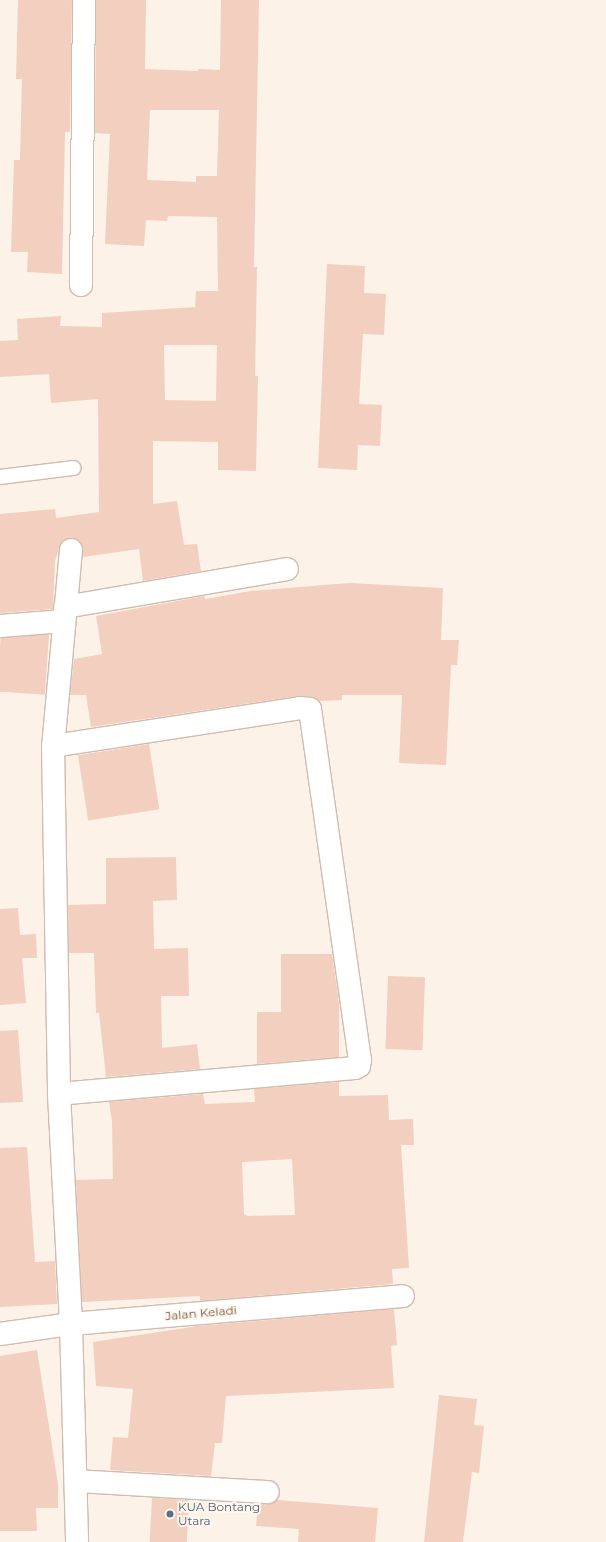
<!DOCTYPE html>
<style>
body{margin:0}
#map{position:relative;width:606px;height:1542px;overflow:hidden;background:#fcf2e7;font-family:Montserrat,sans-serif}
div>[style]{position:absolute}
.building>*{inset:0;background:#f2cfbf;transform-origin:0 0}
.roads{filter:drop-shadow(1px 0 #d0bcaf) drop-shadow(-1px 0 #d0bcaf) drop-shadow(0 1px #d0bcaf) drop-shadow(0 -1px #d0bcaf)}
.service>*{height:14px;margin:-7px;padding:0 7px;transform-origin:7px;border-radius:7px;background:#fff}
.minor>*{height:22px;margin:-11px;padding:0 11px;transform-origin:11px;border-radius:11px;background:#fff}
.dots>*{width:11px;height:11px;translate:-50% -50%;box-sizing:border-box;border:2px solid #fff7ee;border-radius:50%}
span{translate:-50% -50%;white-space:nowrap;text-align:center;line-height:1.15;-webkit-text-stroke:4px #fff7ee;paint-order:stroke}
.street-label{font-size:12px;color:#76574b}
.service-label{font-size:12px;color:#4e5e75}
.left{translate:0 -50%;text-align:left}
</style>
<div id="map">
<div class="building">
<i style="clip-path:polygon(18px 0,72px 0,70px 132px,65px 132px,62px 274px,27px 272px,28px 252px,11px 252px,14px 160px,20px 160px,22px 79px,16px 79px)"></i>
<i style="clip-path:polygon(evenodd,96px 0,146px 0,145px 69px,198px 71px,198px 69px,220px 70px,221px 0,259px 0,254px 267px,257px 267px,255px 376px,258px 376px,256px 471px,218px 470px,218px 442px,153px 441px,153px 504px,177px 501px,184px 545px,197px 544px,201px 571px,143px 581px,139px 549px,83px 557px,82px 545px,78px 540px,66px 539px,61px 543px,55px 561px,53px 609px,0 613px,0 514px,55px 509px,56px 518px,99px 512px,98px 399px,51px 403px,49px 374px,0 377px,0 341px,18px 340px,17px 319px,61px 316px,60px 326px,102px 327px,102px 313px,195px 307px,196px 291px,218px 291px,217px 217px,168px 216px,167px 221px,146px 220px,144px 246px,105px 244px,110px 134px,95px 133px,96px 0,150px 110px,219px 110px,217px 176px,196px 176px,196px 182px,147px 180px,150px 110px,96px 0,164px 345px,217px 345px,216px 401px,165px 400px,164px 345px)"></i>
<i style="clip-path:polygon(327px 264px,365px 266px,364px 293px,386px 294px,384px 335px,363px 334px,359px 404px,382px 405px,380px 446px,358px 445px,357px 470px,318px 468px)"></i>
<i style="clip-path:polygon(349px 583px,443px 588px,441px 640px,459px 640px,457px 665px,451px 665px,446px 765px,399px 763px,402px 695px,342px 695px,342px 700px,319px 701px,312px 697px,298px 696px,91px 727px,86px 695px,70px 695px,74px 659px,102px 654px,96px 616px,204px 596px,205px 599px,251px 591px)"></i>
<i style="left:49px;top:635px;width:60px;height:48px;rotate:94deg"></i>
<i style="left:149px;top:744px;width:66px;height:72px;rotate:81deg"></i>
<i style="clip-path:polygon(176px 857px,177px 900px,153px 901px,154px 949px,188px 948px,189px 996px,161px 996px,162px 1048px,197px 1044px,200px 1069px,106px 1077px,99px 1013px,96px 1013px,94px 953px,69px 953px,68px 905px,106px 904px,106px 858px)"></i>
<i style="clip-path:polygon(18px 908px,20px 935px,36px 934px,37px 958px,22px 958px,26px 1003px,0 1005px,0 909px)"></i>
<i style="clip-path:polygon(281px 954px,332px 954px,339px 1003px,339px 1057px,257px 1064px,257px 1012px,281px 1012px)"></i>
<i style="left:388px;top:976px;width:37px;height:73px;rotate:2deg"></i>
<i style="clip-path:polygon(18px 1030px,23px 1102px,0 1103px,0 1031px)"></i>
<i style="clip-path:polygon(evenodd,339px 1082px,339px 1096px,388px 1095px,389px 1120px,413px 1119px,414px 1145px,401px 1145px,409px 1268px,392px 1269px,393px 1284px,200px 1301px,200px 1296px,82px 1302px,76px 1180px,113px 1179px,112px 1121px,109px 1102px,203px 1094px,205px 1104px,255px 1102px,254px 1089px,339px 1082px,292px 1159px,295px 1215px,248px 1216px,244px 1214px,242px 1162px,292px 1159px)"></i>
<i style="clip-path:polygon(27px 1147px,35px 1262px,55px 1261px,57px 1304px,0 1307px,0 1148px)"></i>
<i style="clip-path:polygon(394px 1309px,397px 1345px,391px 1346px,394px 1388px,226px 1396px,222px 1443px,215px 1443px,211px 1476px,110px 1470px,113px 1437px,128px 1438px,133px 1389px,96px 1386px,93px 1342px,198px 1326px)"></i>
<i style="clip-path:polygon(37px 1350px,58px 1484px,58px 1508px,36px 1508px,37px 1531px,0 1531px,0 1356px)"></i>
<i style="clip-path:polygon(439px 1395px,477px 1399px,474px 1425px,484px 1426px,479px 1473px,472px 1472px,463px 1542px,424px 1542px)"></i>
<i style="left:152px;top:1498px;width:37px;height:44px;rotate:3deg"></i>
<i style="clip-path:polygon(277px 1500px,378px 1508px,375px 1542px,298px 1542px,299px 1529px,256px 1526px,258px 1504px,268px 1504px)"></i>
</div>
<div class="roads">
<div class="service">
<i style="left:0;top:477px;width:74px;rotate:-7deg"></i>
</div>
<div class="minor">
<i style="left:81px;top:285px;width:285px;rotate:-89.4deg"></i>
<i style="left:71px;top:550px;width:197px;rotate:95.2deg"></i>
<i style="left:53px;top:746px;width:348px;rotate:89deg"></i>
<i style="left:59px;top:1094px;width:230px;rotate:87deg"></i>
<i style="left:71px;top:1324px;width:218px;rotate:88.4deg"></i>
<i style="left:65px;top:607px;width:225px;rotate:-9.7deg"></i>
<i style="left:0;top:626px;width:64px;rotate:-4.5deg"></i>
<i style="left:53px;top:746px;width:250px;rotate:-8.7deg"></i>
<i style="left:300px;top:708px;width:10px;rotate:6deg"></i>
<i style="left:310px;top:709px;width:355px;rotate:81.9deg"></i>
<i style="left:360px;top:1060px;width:6px;rotate:99deg"></i>
<i style="left:359px;top:1066px;width:4px;rotate:153deg"></i>
<i style="left:355px;top:1068px;width:297px;rotate:175deg"></i>
<i style="left:0;top:1334px;width:72px;rotate:-8deg"></i>
<i style="left:71px;top:1324px;width:333px;rotate:-4.8deg"></i>
<i style="left:76px;top:1481px;width:192px;rotate:3.3deg"></i>
</div>
</div>
<div class="dots">
<i style="left:170px;top:1514px;background:#5c6f8a"></i>
</div>
<div class="street-label">
<span style="left:201px;top:1313px;rotate:-5deg">Jalan Keladi</span>
</div>
<div class="service-label">
<span class="left" style="left:178px;top:1514px">KUA Bontang<br>Utara</span>
</div>
</div>
